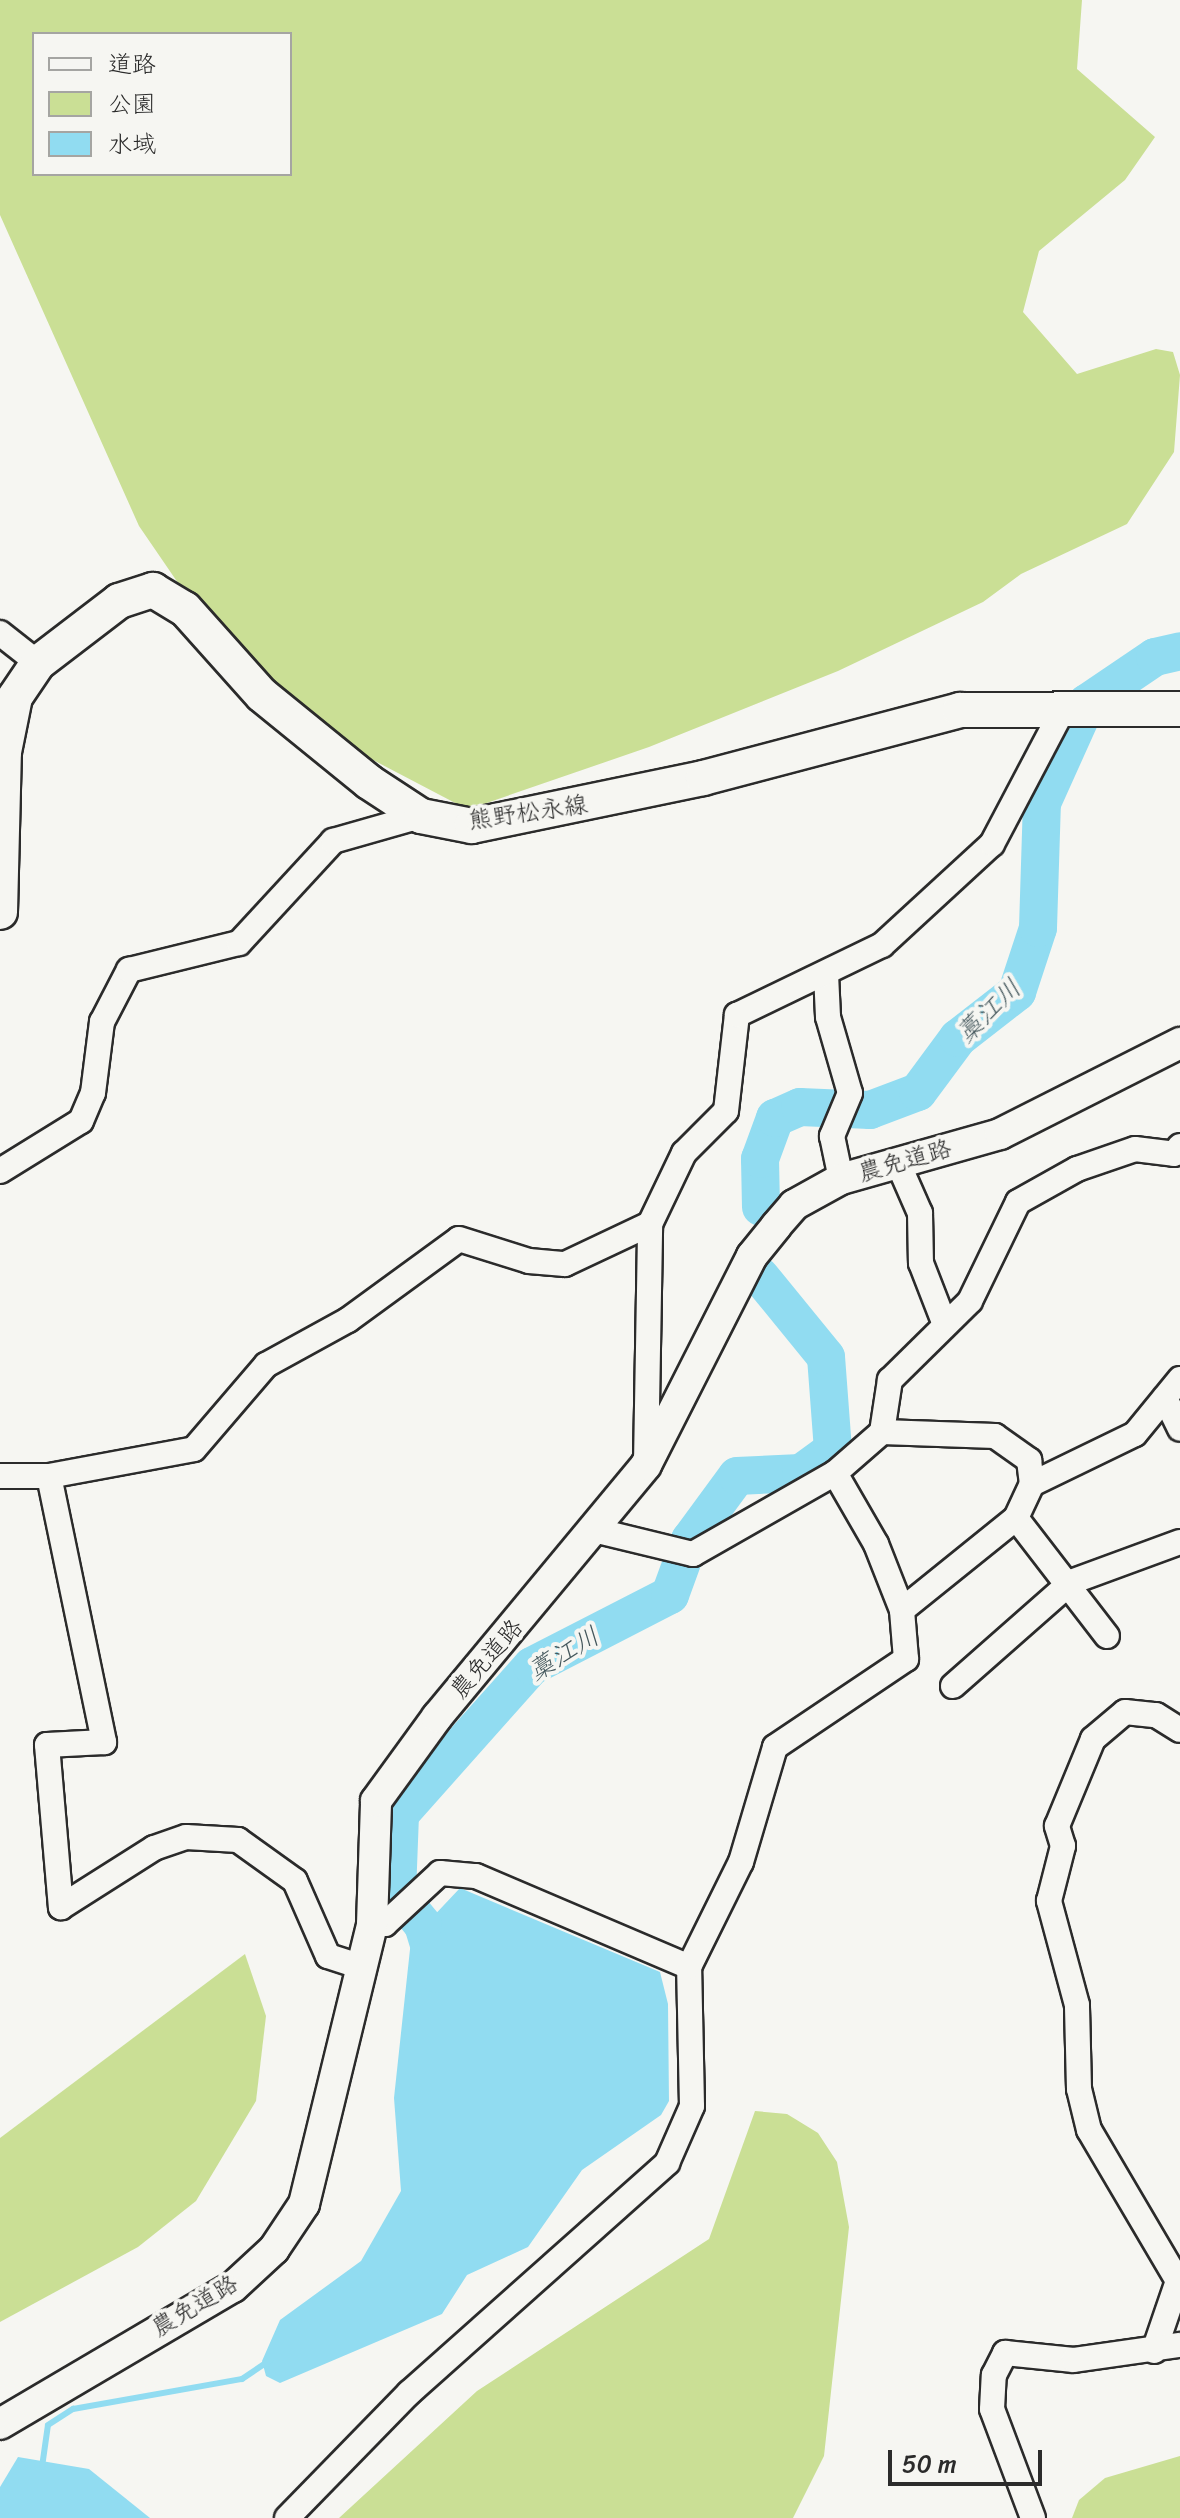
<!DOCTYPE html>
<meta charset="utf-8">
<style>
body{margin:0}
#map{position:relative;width:1180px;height:2518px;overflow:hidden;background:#f6f6f2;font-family:Sriracha,"Klee One",sans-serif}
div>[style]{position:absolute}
.green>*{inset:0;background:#cadf95}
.water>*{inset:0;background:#91dcf1}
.stream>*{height:6px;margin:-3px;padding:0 3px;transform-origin:3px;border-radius:3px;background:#91dcf1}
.river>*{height:38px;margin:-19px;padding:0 19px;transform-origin:19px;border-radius:19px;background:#91dcf1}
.roads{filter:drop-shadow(2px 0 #2b2b2b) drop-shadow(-2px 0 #2b2b2b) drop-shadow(0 2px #2b2b2b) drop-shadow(0 -2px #2b2b2b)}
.minor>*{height:24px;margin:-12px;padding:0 12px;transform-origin:12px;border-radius:12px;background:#f6f6f2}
.tertiary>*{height:30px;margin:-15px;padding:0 15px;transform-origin:15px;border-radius:15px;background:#f6f6f2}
.secondary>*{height:34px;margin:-17px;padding:0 17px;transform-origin:17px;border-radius:17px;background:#f6f6f2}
span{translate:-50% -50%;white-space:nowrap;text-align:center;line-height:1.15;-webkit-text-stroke:8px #f6f6f2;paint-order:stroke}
.street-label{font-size:24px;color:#2b2b2b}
.water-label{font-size:26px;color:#44575c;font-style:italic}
.legend{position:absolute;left:32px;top:32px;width:260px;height:144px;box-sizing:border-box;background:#f6f6f2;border:2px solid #a5a5a2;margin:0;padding:10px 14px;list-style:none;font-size:24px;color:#2b2b2b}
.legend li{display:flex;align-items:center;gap:16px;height:40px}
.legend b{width:40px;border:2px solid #a5a5a2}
.scale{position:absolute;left:888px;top:2450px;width:154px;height:36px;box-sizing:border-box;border:4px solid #2b2b2b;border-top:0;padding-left:10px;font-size:24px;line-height:28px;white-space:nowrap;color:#2b2b2b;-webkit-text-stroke:6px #f6f6f2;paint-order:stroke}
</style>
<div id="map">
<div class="green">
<i style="clip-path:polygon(evenodd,0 0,1082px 0,1077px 69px,1155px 137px,1125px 180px,1039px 251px,1023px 312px,1077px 374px,1156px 349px,1173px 352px,1180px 375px,1174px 452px,1127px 524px,1021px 574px,983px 602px,838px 671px,649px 747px,475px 807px,459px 805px,333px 739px,189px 599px,139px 526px,0 215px,0 0,34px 34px,290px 34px,290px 174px,34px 174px,34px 34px)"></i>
<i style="clip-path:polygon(245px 1954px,266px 2016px,256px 2101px,196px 2201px,138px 2247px,0 2322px,0 2138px)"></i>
<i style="clip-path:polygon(755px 2111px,787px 2114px,818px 2133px,837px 2162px,849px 2227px,824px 2456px,793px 2518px,339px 2518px,477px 2391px,709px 2239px)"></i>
<i style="clip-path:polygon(1180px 2456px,1180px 2518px,1072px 2518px,1079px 2500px,1105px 2478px)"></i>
</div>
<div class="water">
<i style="clip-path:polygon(460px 1888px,660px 1972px,668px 2004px,669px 2101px,661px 2115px,582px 2170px,528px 2247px,467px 2275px,442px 2314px,280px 2383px,266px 2376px,262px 2361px,280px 2320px,361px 2261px,401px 2191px,394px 2098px,411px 1940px)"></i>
<i style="clip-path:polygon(18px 2457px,89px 2469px,150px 2518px,0 2518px,0 2487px)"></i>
</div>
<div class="stream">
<i style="left:42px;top:2467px;width:42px;rotate:-81.9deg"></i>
<i style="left:48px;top:2425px;width:30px;rotate:-33deg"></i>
<i style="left:73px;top:2409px;width:172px;rotate:-10.1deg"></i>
<i style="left:242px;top:2379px;width:34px;rotate:-34deg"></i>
</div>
<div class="river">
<i style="left:761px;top:1207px;width:48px;rotate:-91.2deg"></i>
<i style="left:760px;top:1159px;width:44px;rotate:-69.9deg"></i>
<i style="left:775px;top:1118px;width:27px;rotate:-24deg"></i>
<i style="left:800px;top:1107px;width:70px;rotate:2.5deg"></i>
<i style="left:870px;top:1110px;width:51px;rotate:-20.6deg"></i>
<i style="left:918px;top:1092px;width:67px;rotate:-53.5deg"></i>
<i style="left:958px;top:1038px;width:75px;rotate:-37.9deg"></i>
<i style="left:1017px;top:992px;width:67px;rotate:-71.8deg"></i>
<i style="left:1038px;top:928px;width:125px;rotate:-88.2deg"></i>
<i style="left:1042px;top:803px;width:110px;rotate:-65.8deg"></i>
<i style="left:1087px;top:703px;width:82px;rotate:-34.1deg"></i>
<i style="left:1155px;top:657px;width:26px;rotate:-13deg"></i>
<i style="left:438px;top:1974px;width:51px;rotate:-107deg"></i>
<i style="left:423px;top:1925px;width:41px;rotate:-129.1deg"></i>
<i style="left:397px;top:1893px;width:79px;rotate:-87.8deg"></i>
<i style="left:400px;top:1814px;width:198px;rotate:-48.3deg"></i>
<i style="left:532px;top:1666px;width:155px;rotate:-27.2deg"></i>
<i style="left:670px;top:1595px;width:59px;rotate:-70deg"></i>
<i style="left:690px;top:1540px;width:79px;rotate:-53.7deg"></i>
<i style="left:737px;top:1476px;width:64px;rotate:-2.7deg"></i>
<i style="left:801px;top:1473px;width:39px;rotate:-36deg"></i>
<i style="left:833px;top:1450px;width:93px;rotate:-94.3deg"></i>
<i style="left:826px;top:1357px;width:104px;rotate:-129.2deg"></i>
</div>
<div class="roads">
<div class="minor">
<i style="left:0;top:633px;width:48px;rotate:38.3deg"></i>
<i style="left:826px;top:974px;width:43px;rotate:87.3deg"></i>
<i style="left:828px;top:1017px;width:79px;rotate:73.9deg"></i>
<i style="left:850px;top:1093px;width:47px;rotate:112.7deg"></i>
<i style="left:832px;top:1136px;width:44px;rotate:78.2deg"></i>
<i style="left:898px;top:1163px;width:55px;rotate:66.3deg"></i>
<i style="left:920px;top:1213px;width:50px;rotate:88.9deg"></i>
<i style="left:921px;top:1263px;width:66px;rotate:68.8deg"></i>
<i style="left:0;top:1171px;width:95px;rotate:-31.7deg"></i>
<i style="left:81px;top:1121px;width:30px;rotate:-67deg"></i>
<i style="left:93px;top:1093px;width:72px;rotate:-82.8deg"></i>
<i style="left:102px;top:1022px;width:59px;rotate:-62.6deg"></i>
<i style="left:129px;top:970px;width:113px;rotate:-13.8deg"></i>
<i style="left:239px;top:943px;width:139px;rotate:-47.3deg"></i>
<i style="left:333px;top:841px;width:91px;rotate:-15.9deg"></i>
<i style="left:1165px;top:1398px;width:34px;rotate:64deg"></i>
<i style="left:882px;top:1432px;width:113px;rotate:2deg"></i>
<i style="left:995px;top:1436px;width:42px;rotate:35.2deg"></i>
<i style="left:1029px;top:1460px;width:24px;rotate:83deg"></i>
<i style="left:646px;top:1463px;width:239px;rotate:-89deg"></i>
<i style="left:650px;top:1224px;width:79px;rotate:-64.4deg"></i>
<i style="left:684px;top:1153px;width:59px;rotate:-45deg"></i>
<i style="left:726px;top:1111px;width:97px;rotate:-83.5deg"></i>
<i style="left:737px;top:1015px;width:161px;rotate:-25.8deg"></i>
<i style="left:882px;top:945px;width:149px;rotate:-42.6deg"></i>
<i style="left:992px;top:844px;width:148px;rotate:-62.2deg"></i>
<i style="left:835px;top:1473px;width:82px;rotate:60deg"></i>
<i style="left:876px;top:1544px;width:71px;rotate:68.5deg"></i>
<i style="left:0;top:1476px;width:49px"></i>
<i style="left:49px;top:1476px;width:147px;rotate:-10.5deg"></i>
<i style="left:194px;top:1449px;width:111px;rotate:-49.4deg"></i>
<i style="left:266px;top:1365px;width:94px;rotate:-28.8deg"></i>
<i style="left:348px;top:1320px;width:137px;rotate:-36.1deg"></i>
<i style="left:459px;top:1239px;width:73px;rotate:17.4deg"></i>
<i style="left:529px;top:1261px;width:36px;rotate:5deg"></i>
<i style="left:565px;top:1264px;width:94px;rotate:-25.2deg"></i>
<i style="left:49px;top:1476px;width:272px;rotate:78.3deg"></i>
<i style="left:104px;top:1742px;width:57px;rotate:177deg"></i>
<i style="left:47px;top:1745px;width:163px;rotate:85.1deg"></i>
<i style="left:61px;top:1907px;width:110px;rotate:-32.4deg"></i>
<i style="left:154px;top:1848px;width:34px;rotate:-19deg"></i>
<i style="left:186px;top:1837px;width:52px;rotate:3.3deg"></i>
<i style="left:238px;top:1840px;width:70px;rotate:35.7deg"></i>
<i style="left:295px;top:1881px;width:82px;rotate:66.3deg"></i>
<i style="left:328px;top:1956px;width:38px;rotate:18deg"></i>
<i style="left:1016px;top:1518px;width:149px;rotate:52.4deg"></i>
<i style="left:598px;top:1531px;width:98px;rotate:13.6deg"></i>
<i style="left:693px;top:1554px;width:163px;rotate:-29.7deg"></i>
<i style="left:835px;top:1473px;width:62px;rotate:-41.1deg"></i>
<i style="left:882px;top:1432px;width:53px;rotate:-81.3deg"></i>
<i style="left:890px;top:1380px;width:112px;rotate:-44.6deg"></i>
<i style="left:970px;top:1301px;width:110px;rotate:-64.1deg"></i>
<i style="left:1018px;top:1202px;width:68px;rotate:-29.2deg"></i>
<i style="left:1077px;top:1169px;width:61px;rotate:-19deg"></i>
<i style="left:1135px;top:1149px;width:39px;rotate:7deg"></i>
<i style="left:1174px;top:1154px;width:10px;rotate:-53deg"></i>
<i style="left:953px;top:1686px;width:157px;rotate:-41.4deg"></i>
<i style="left:1071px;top:1582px;width:116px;rotate:-20.2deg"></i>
<i style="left:372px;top:1924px;width:13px"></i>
<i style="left:385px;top:1924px;width:75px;rotate:-42.8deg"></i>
<i style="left:440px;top:1873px;width:36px;rotate:5deg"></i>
<i style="left:476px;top:1876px;width:232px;rotate:23.1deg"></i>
<i style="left:1154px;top:2351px;width:74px;rotate:-71.1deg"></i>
<i style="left:1178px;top:2281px;width:175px;rotate:-120.5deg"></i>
<i style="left:1089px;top:2130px;width:42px;rotate:-103.7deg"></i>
<i style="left:1079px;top:2089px;width:84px;rotate:-91.4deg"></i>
<i style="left:1077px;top:2005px;width:108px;rotate:-105.1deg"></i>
<i style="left:1049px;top:1901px;width:57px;rotate:-75.7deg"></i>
<i style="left:1063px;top:1846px;width:21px;rotate:-107deg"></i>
<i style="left:1057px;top:1826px;width:94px;rotate:-67.5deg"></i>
<i style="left:1093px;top:1739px;width:42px;rotate:-40.2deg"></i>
<i style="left:1125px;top:1712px;width:31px;rotate:6deg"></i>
<i style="left:1156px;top:1715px;width:28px;rotate:32deg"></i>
<i style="left:287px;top:2518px;width:175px;rotate:-45.7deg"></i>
<i style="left:409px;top:2393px;width:346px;rotate:-41.7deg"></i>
<i style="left:667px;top:2163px;width:62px;rotate:-66.3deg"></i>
<i style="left:692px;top:2106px;width:139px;rotate:-91.2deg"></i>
<i style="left:689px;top:1967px;width:117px;rotate:-63.7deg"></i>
<i style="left:741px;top:1862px;width:120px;rotate:-73.5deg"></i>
<i style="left:775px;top:1747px;width:158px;rotate:-33.9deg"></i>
<i style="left:906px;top:1659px;width:49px;rotate:-94.7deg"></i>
<i style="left:902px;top:1610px;width:146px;rotate:-38.9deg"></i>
<i style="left:1016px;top:1518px;width:38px;rotate:-65deg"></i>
<i style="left:1032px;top:1484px;width:114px;rotate:-25.9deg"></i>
<i style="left:1135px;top:1434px;width:71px;rotate:-50.7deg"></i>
<i style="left:1033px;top:2518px;width:116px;rotate:-110.6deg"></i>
<i style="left:992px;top:2409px;width:34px;rotate:-87deg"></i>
<i style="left:994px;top:2375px;width:25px;rotate:-63deg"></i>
<i style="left:1005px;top:2353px;width:69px;rotate:5.8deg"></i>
<i style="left:1074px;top:2360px;width:107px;rotate:-8.1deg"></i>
</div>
<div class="tertiary">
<i style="left:0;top:2424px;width:270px;rotate:-30.5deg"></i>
<i style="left:233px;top:2287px;width:56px;rotate:-42.8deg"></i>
<i style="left:274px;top:2249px;width:54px;rotate:-56.3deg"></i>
<i style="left:304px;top:2204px;width:288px;rotate:-76.3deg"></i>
<i style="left:372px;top:1924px;width:123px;rotate:-88.1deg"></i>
<i style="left:376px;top:1801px;width:104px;rotate:-54deg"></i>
<i style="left:437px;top:1717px;width:327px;rotate:-50.3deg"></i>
<i style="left:646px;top:1465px;width:234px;rotate:-63.1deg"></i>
<i style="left:752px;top:1256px;width:38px;rotate:-51deg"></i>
<i style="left:776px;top:1226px;width:28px;rotate:-49deg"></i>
<i style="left:794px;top:1205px;width:54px;rotate:-29deg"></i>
<i style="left:841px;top:1179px;width:165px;rotate:-15.8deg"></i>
<i style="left:1000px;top:1134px;width:202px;rotate:-26.8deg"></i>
</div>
<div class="secondary">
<i style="left:0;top:912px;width:160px;rotate:-88.6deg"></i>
<i style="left:4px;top:752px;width:56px;rotate:-78.7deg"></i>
<i style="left:15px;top:697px;width:41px;rotate:-55.9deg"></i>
<i style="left:38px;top:663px;width:102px;rotate:-37.4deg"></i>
<i style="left:119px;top:601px;width:36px;rotate:-18deg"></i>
<i style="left:153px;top:590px;width:37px;rotate:31deg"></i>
<i style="left:185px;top:609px;width:115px;rotate:48.2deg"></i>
<i style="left:262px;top:695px;width:138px;rotate:39.1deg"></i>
<i style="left:369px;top:782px;width:62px;rotate:33.2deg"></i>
<i style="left:421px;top:816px;width:52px;rotate:11.1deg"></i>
<i style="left:472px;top:826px;width:236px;rotate:-11.7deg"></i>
<i style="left:703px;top:778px;width:266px;rotate:-14.8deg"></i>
<i style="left:960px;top:710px;width:220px;rotate:-0.3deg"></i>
</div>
</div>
<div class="street-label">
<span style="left:528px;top:813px;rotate:-8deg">熊野松永線</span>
<span style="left:905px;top:1161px;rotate:-16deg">農免道路</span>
<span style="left:487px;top:1659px;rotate:-49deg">農免道路</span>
<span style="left:195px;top:2306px;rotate:-31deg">農免道路</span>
</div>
<div class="water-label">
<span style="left:989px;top:1011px;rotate:-44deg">藁江川</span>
<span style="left:564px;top:1654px;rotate:-31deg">藁江川</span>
</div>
<ul class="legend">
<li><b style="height:10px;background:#f6f6f2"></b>道路</li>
<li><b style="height:22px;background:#cadf95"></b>公園</li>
<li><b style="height:22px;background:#91dcf1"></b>水域</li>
</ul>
<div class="scale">50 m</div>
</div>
